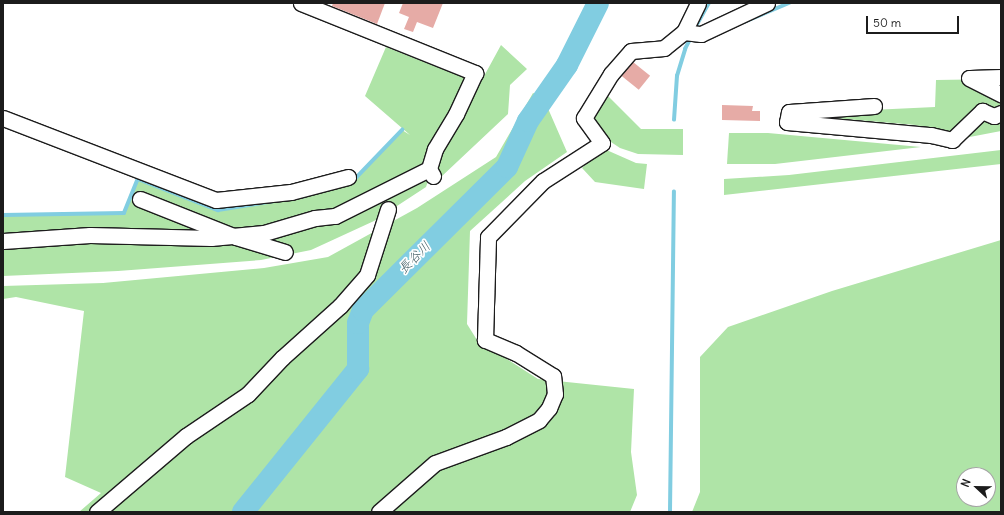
<!DOCTYPE html>
<meta charset="utf-8">
<style>
body{margin:0}
#map{position:relative;width:1004px;height:515px;overflow:hidden;background:#fff;font-family:Delius,"Klee One",sans-serif}
div>[style]{position:absolute}
.green>*{inset:0;background:#afe4a7}
.stream>*{height:3.5px;margin:-1.75px;padding:0 1.75px;transform-origin:1.75px;border-radius:1.75px;background:#81cde1}
.river>*{height:22px;margin:-11px;padding:0 11px;transform-origin:11px;border-radius:11px;background:#81cde1}
.building>*{inset:0;background:#e6aba6;transform-origin:0 0}
.roads{filter:drop-shadow(1px 0 #1c1c1c) drop-shadow(-1px 0 #1c1c1c) drop-shadow(0 1px #1c1c1c) drop-shadow(0 -1px #1c1c1c)}
.minor>*{height:15px;margin:-7.5px;padding:0 7.5px;transform-origin:7.5px;border-radius:7.5px;background:#fff}
span{translate:-50% -50%;white-space:nowrap;text-align:center;line-height:1.15;-webkit-text-stroke:3.5px #fff;paint-order:stroke}
.water-label{font-size:13px;color:#3f5a61;font-style:italic}
.frame{position:absolute;inset:0;border:4px solid #1c1c1c;pointer-events:none}
.north{position:absolute;left:956px;top:467px;width:40px;height:40px;box-sizing:border-box;background:#fff;border:1px solid #a4a4a4;border-radius:50%;rotate:292deg;font-size:11px;font-weight:700;line-height:16px;text-align:center;color:#1c1c1c}
.north::after{content:'';display:block;margin:auto;width:14px;height:18px;background:#1c1c1c;clip-path:polygon(50% 0,100% 100%,50% 72%,0 100%)}
.scale{position:absolute;left:866px;top:16px;width:93px;height:18px;box-sizing:border-box;border:2px solid #1c1c1c;border-top:0;padding-left:5px;font-size:12px;line-height:14px;white-space:nowrap;color:#1c1c1c;-webkit-text-stroke:3px #fff;paint-order:stroke}
</style>
<div id="map">
<div class="green">
<i style="clip-path:polygon(501px 45px,527px 69px,510px 85px,508px 114px,441px 177px,434px 164px,426px 187px,374px 221px,311px 250px,261px 260px,118px 271px,3px 276px,3px 215px,124px 213px,138px 179px,218px 210px,292px 200px,353px 181px,402px 130px,410px 135px,365px 96px,386px 47px,457px 75px,483px 78px)"></i>
<i style="clip-path:polygon(1001px 79px,1001px 131px,954px 140px,916px 125px,786px 114px,935px 107px,936px 80px)"></i>
<i style="clip-path:polygon(533px 93px,543px 97px,567px 152px,525px 181px,470px 231px,467px 324px,477px 340px,538px 379px,634px 389px,631px 452px,637px 495px,630px 512px,79px 512px,101px 493px,65px 477px,84px 311px,16px 297px,3px 299px,3px 286px,103px 283px,264px 268px,328px 257px,417px 208px,496px 157px)"></i>
<i style="clip-path:polygon(606px 94px,641px 129px,683px 129px,683px 155px,638px 154px,620px 148px,602px 136px,590px 115px)"></i>
<i style="clip-path:polygon(729px 133px,768px 133px,921px 147px,775px 164px,727px 164px)"></i>
<i style="clip-path:polygon(602px 148px,636px 163px,647px 164px,644px 189px,595px 182px,582px 168px)"></i>
<i style="clip-path:polygon(1001px 150px,1001px 164px,724px 195px,724px 179px,789px 175px)"></i>
<i style="clip-path:polygon(evenodd,1001px 240px,1001px 512px,692px 512px,700px 492px,700px 357px,728px 327px,832px 291px,1001px 240px,964px 475px,988px 475px,988px 499px,964px 499px,964px 475px)"></i>
</div>
<div class="stream">
<i style="left:744px;top:22px;width:49px;rotate:-22.9deg"></i>
<i style="left:694px;top:30px;width:31px;rotate:-61deg"></i>
<i style="left:674px;top:120px;width:44px;rotate:-86.1deg"></i>
<i style="left:677px;top:76px;width:28px;rotate:-73deg"></i>
<i style="left:685px;top:49px;width:15px;rotate:-62deg"></i>
<i style="left:353px;top:181px;width:71px;rotate:-46.1deg"></i>
<i style="left:3px;top:215px;width:121px;rotate:-0.9deg"></i>
<i style="left:124px;top:213px;width:37px;rotate:-68deg"></i>
<i style="left:138px;top:179px;width:86px;rotate:21.2deg"></i>
<i style="left:218px;top:210px;width:88px;rotate:-9.1deg"></i>
<i style="left:670px;top:512px;width:320px;rotate:-89.3deg"></i>
</div>
<div class="river">
<i style="left:243px;top:512px;width:184px;rotate:-51.2deg"></i>
<i style="left:358px;top:369px;width:46px;rotate:-90deg"></i>
<i style="left:358px;top:323px;width:14px;rotate:-69deg"></i>
<i style="left:363px;top:310px;width:203px;rotate:-44.8deg"></i>
<i style="left:507px;top:167px;width:51px;rotate:-65.5deg"></i>
<i style="left:528px;top:121px;width:68px;rotate:-55.1deg"></i>
<i style="left:567px;top:65px;width:69px;rotate:-63.4deg"></i>
</div>
<div class="building">
<i style="clip-path:polygon(333px 3px,385px 3px,377px 24px,332px 6px)"></i>
<i style="clip-path:polygon(403px 3px,443px 3px,433px 28px,417px 22px,413px 32px,404px 29px,409px 17px,399px 13px)"></i>
<i style="left:633px;top:62px;width:22px;height:18px;rotate:39deg"></i>
<i style="clip-path:polygon(722px 105px,753px 106px,752px 111px,760px 111px,760px 121px,722px 120px)"></i>
</div>
<div class="roads">
<div class="minor">
<i style="left:301px;top:3px;width:188px;rotate:21.9deg"></i>
<i style="left:475px;top:73px;width:45px;rotate:114.9deg"></i>
<i style="left:456px;top:114px;width:41px;rotate:121deg"></i>
<i style="left:435px;top:149px;width:21px;rotate:107deg"></i>
<i style="left:429px;top:169px;width:8px;rotate:60deg"></i>
<i style="left:684px;top:32px;width:17px;rotate:7deg"></i>
<i style="left:701px;top:34px;width:73px;rotate:-25.2deg"></i>
<i style="left:969px;top:78px;width:36px;rotate:27deg"></i>
<i style="left:970px;top:78px;width:31px;rotate:-2deg"></i>
<i style="left:874px;top:106px;width:85px;rotate:176deg"></i>
<i style="left:789px;top:112px;width:10px;rotate:101deg"></i>
<i style="left:787px;top:122px;width:145px;rotate:5.2deg"></i>
<i style="left:931px;top:135px;width:22px;rotate:13deg"></i>
<i style="left:952px;top:140px;width:42px;rotate:-44deg"></i>
<i style="left:982px;top:111px;width:13px;rotate:23deg"></i>
<i style="left:994px;top:116px;width:8px;rotate:-23deg"></i>
<i style="left:3px;top:118px;width:228px;rotate:21.1deg"></i>
<i style="left:216px;top:200px;width:75px;rotate:-6.1deg"></i>
<i style="left:291px;top:192px;width:59px;rotate:-14.7deg"></i>
<i style="left:140px;top:199px;width:103px;rotate:21.6deg"></i>
<i style="left:236px;top:237px;width:51px;rotate:17deg"></i>
<i style="left:3px;top:241px;width:87px;rotate:-3.9deg"></i>
<i style="left:90px;top:235px;width:121px;rotate:1.4deg"></i>
<i style="left:211px;top:238px;width:53px;rotate:-5.4deg"></i>
<i style="left:264px;top:233px;width:53px;rotate:-16.4deg"></i>
<i style="left:315px;top:218px;width:20px;rotate:-6deg"></i>
<i style="left:335px;top:216px;width:105px;rotate:-26.6deg"></i>
<i style="left:97px;top:512px;width:117px;rotate:-40.5deg"></i>
<i style="left:186px;top:436px;width:75px;rotate:-34.1deg"></i>
<i style="left:248px;top:394px;width:50px;rotate:-46.6deg"></i>
<i style="left:282px;top:358px;width:78px;rotate:-41.9deg"></i>
<i style="left:340px;top:306px;width:41px;rotate:-48.9deg"></i>
<i style="left:367px;top:275px;width:69px;rotate:-72.3deg"></i>
<i style="left:379px;top:512px;width:74px;rotate:-41.2deg"></i>
<i style="left:435px;top:463px;width:76px;rotate:-20.1deg"></i>
<i style="left:506px;top:437px;width:37px;rotate:-27deg"></i>
<i style="left:539px;top:420px;width:16px;rotate:-50deg"></i>
<i style="left:549px;top:408px;width:15px;rotate:-67deg"></i>
<i style="left:555px;top:394px;width:18px;rotate:-96deg"></i>
<i style="left:553px;top:376px;width:44px;rotate:-148.1deg"></i>
<i style="left:516px;top:353px;width:34px;rotate:-157deg"></i>
<i style="left:485px;top:340px;width:103px;rotate:-88.3deg"></i>
<i style="left:488px;top:237px;width:78px;rotate:-45.5deg"></i>
<i style="left:543px;top:181px;width:70px;rotate:-32.8deg"></i>
<i style="left:602px;top:143px;width:31px;rotate:-126deg"></i>
<i style="left:584px;top:118px;width:52px;rotate:-58.5deg"></i>
<i style="left:611px;top:74px;width:30px;rotate:-49deg"></i>
<i style="left:631px;top:51px;width:33px;rotate:-5deg"></i>
<i style="left:664px;top:48px;width:26px;rotate:-39deg"></i>
<i style="left:684px;top:32px;width:32px;rotate:-64deg"></i>
</div>
</div>
<div class="water-label">
<span style="left:415px;top:258px;rotate:-45deg">長谷川</span>
</div>
<div class="frame"></div>
<div class="north">N</div>
<div class="scale">50 m</div>
</div>
